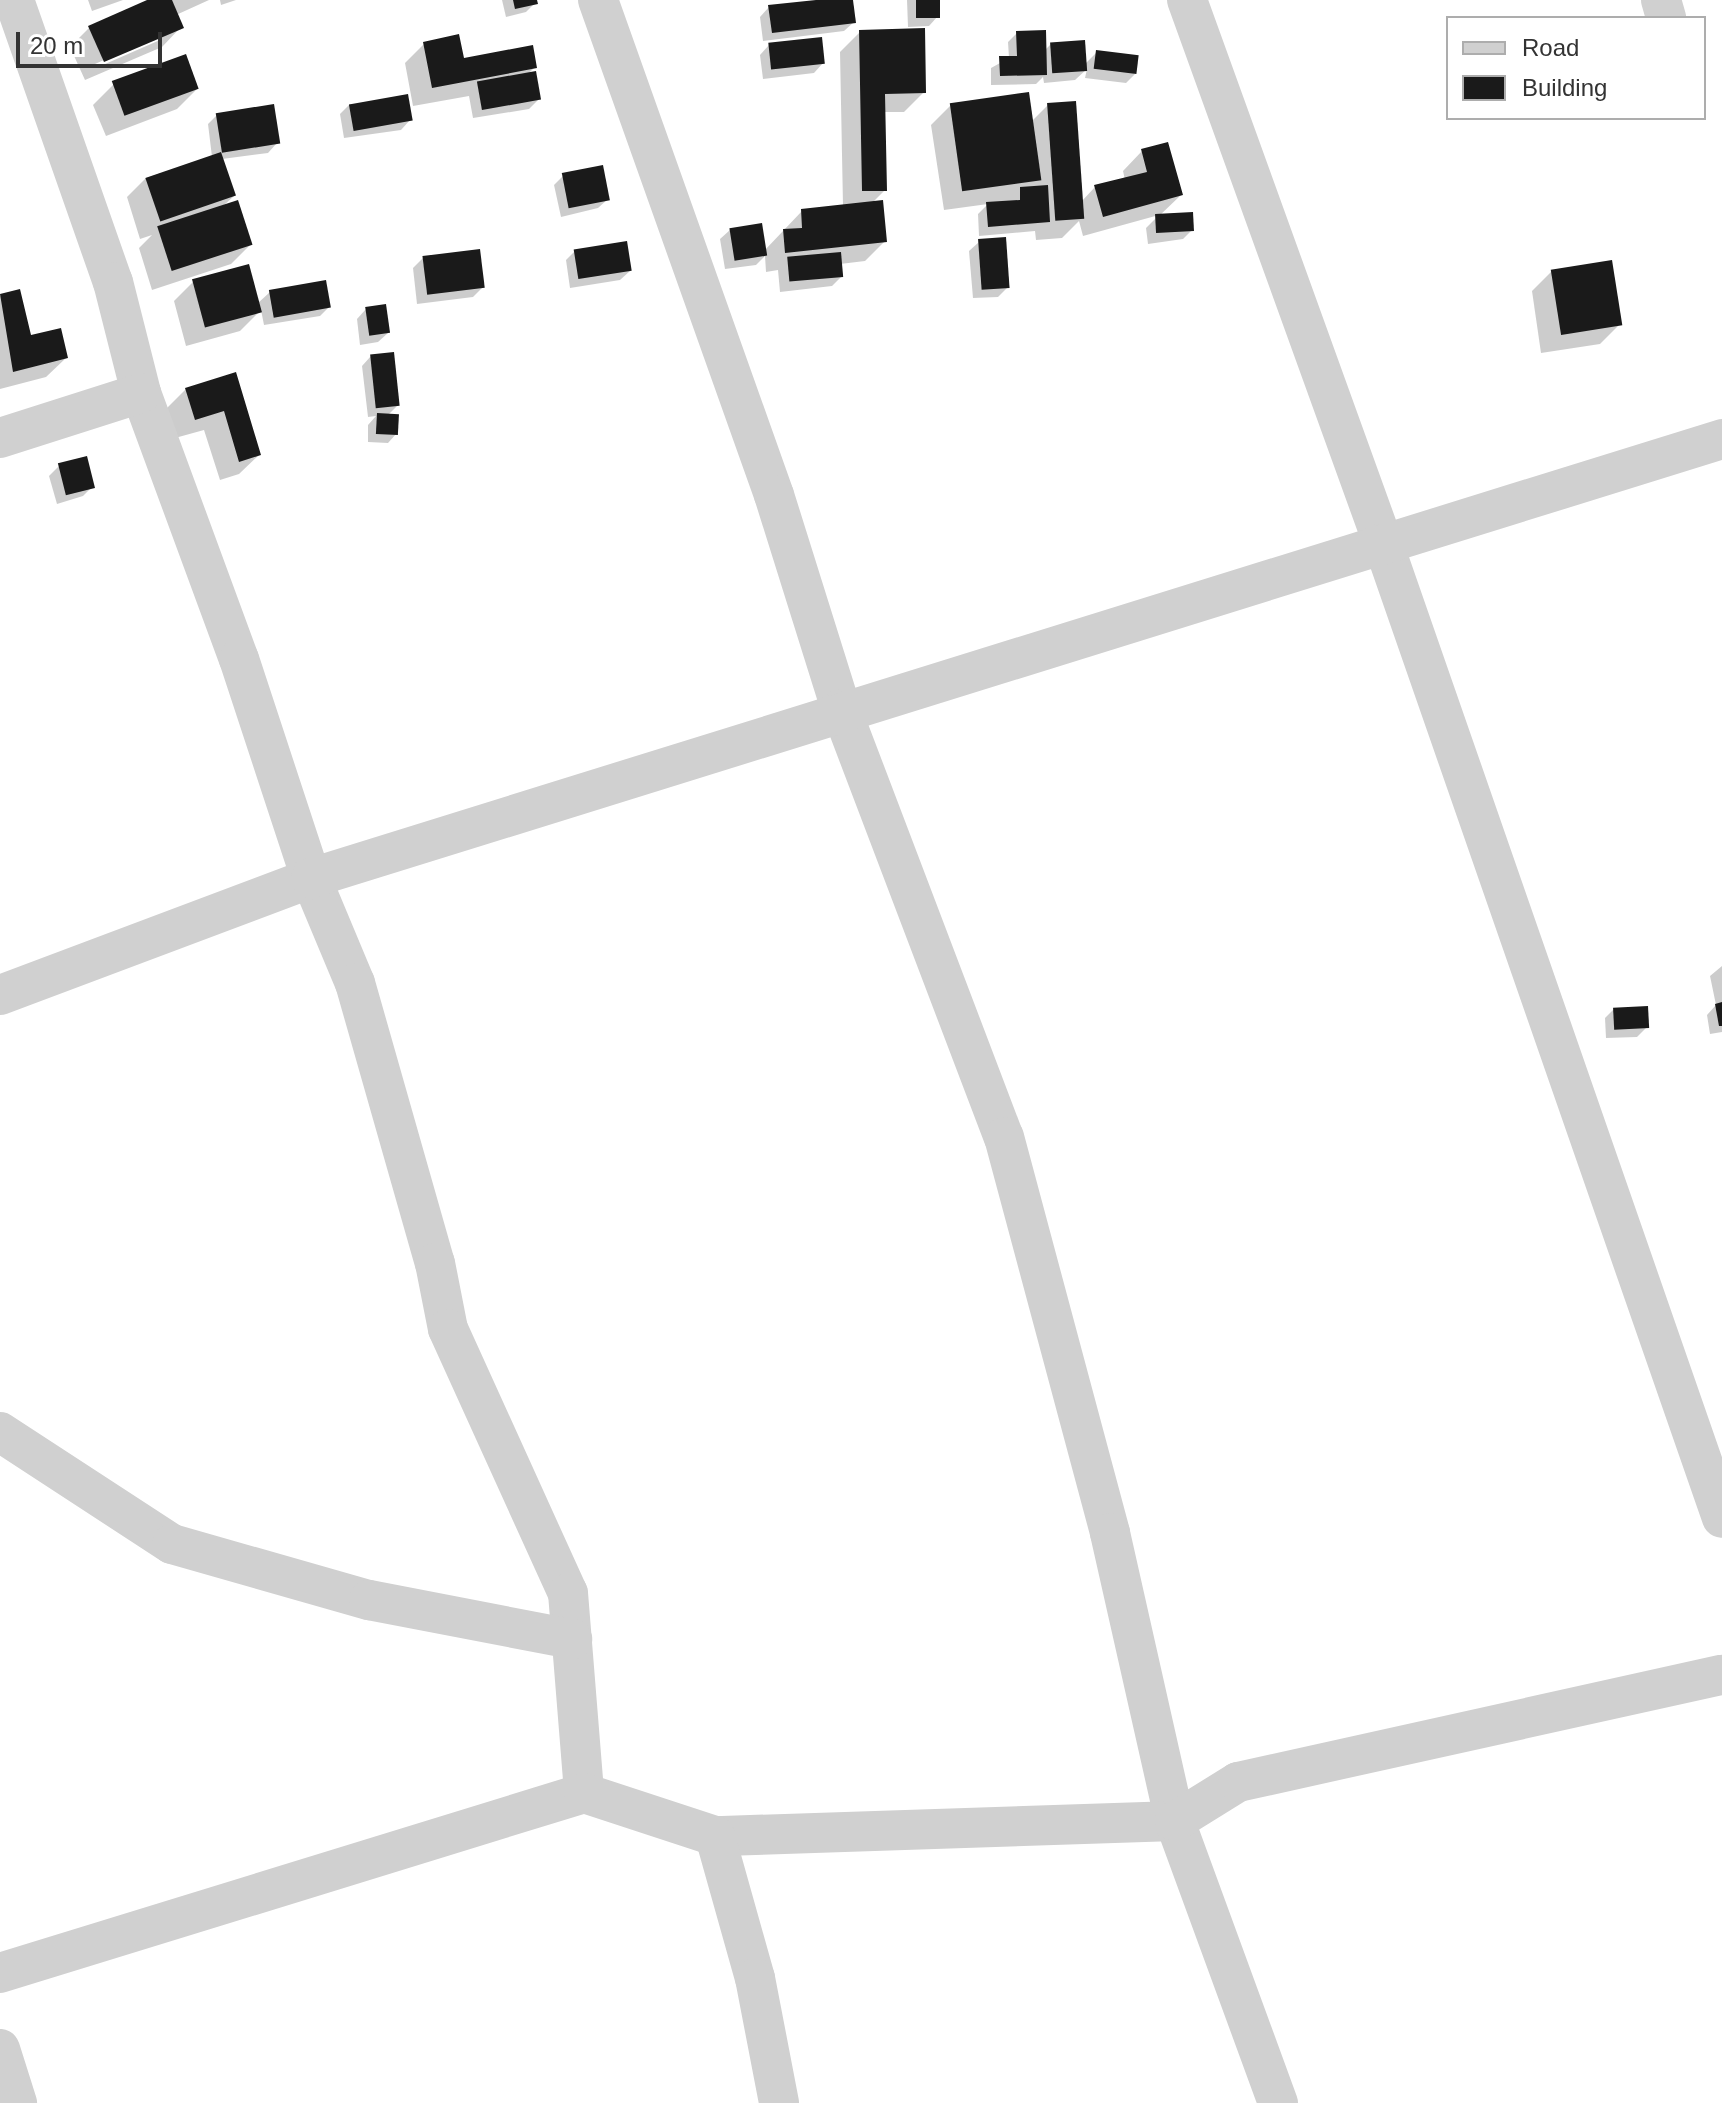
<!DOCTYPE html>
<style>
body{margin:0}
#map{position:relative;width:1722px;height:2103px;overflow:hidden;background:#fff;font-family:Helvetica,sans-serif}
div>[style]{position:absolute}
.shadow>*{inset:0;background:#0003}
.building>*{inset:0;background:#1a1a1a;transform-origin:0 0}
.street>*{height:40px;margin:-20px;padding:0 20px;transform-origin:20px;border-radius:20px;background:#d0d0d0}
span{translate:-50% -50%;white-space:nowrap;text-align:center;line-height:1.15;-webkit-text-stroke:8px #fff;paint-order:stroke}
.legend{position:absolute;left:1446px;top:16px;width:260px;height:104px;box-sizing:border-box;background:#fff;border:2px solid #adadad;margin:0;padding:10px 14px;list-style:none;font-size:24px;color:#333}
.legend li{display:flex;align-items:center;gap:16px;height:40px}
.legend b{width:40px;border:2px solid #adadad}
.scale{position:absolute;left:16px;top:32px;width:146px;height:36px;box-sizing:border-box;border:4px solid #333;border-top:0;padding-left:10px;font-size:24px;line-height:28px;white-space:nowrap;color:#333;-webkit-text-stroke:6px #fff;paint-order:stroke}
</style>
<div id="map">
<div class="shadow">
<i style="clip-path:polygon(88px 0,123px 0,92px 11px)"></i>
<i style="clip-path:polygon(evenodd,152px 0,209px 0,176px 15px,181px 27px,162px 47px,85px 80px,70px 47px,90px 27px,152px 0,160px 35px,160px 40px,96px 68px,95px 64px,160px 35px)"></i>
<i style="clip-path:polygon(220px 0,236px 0,221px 5px)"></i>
<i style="clip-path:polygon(502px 0,535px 0,535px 3px,526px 12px,506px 17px)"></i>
<i style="clip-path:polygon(851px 0,854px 22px,844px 31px,763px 41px,760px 17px,769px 7px)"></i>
<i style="clip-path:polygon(907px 0,938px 0,938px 16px,929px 26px,908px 27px)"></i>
<i style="clip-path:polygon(860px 32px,924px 92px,904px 112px,883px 112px,885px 190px,872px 203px,885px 241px,865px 261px,840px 264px,841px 277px,832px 286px,780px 292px,778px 270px,766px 272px,765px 256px,756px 265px,725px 269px,720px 239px,730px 230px,764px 251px,802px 211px,843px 206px,840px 52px)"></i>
<i style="clip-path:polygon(1017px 33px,1045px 50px,1051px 44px,1084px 65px,1097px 52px,1135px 74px,1126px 83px,1085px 78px,1087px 69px,1075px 80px,1044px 83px,1043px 77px,1036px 84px,991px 85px,991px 68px,1009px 58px,1008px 42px)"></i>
<i style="clip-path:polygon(424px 44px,462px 60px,535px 67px,527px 75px,538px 100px,529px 109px,473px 118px,469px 96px,413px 106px,405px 63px)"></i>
<i style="clip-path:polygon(769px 45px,823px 63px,814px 73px,763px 79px,760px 55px)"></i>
<i style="clip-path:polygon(113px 85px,197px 89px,177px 109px,106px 136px,93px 105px)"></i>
<i style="clip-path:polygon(350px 104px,410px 120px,401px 130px,344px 138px,340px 114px)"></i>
<i style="clip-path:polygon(951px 105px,1031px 122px,1048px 105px,1081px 202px,1095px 187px,1125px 180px,1123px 171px,1142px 151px,1181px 195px,1157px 218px,1192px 230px,1183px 239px,1148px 244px,1146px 228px,1159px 215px,1083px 236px,1079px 221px,1062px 238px,1036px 240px,1035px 231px,979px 236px,978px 214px,988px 204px,944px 210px,931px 125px)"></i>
<i style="clip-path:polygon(217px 115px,277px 143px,268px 153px,222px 159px,234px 196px,222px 207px,251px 244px,231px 264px,152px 290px,139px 248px,152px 235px,140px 239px,127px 197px,146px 178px,212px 157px,208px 124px)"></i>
<i style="clip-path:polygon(563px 176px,608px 199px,598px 208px,561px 217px,554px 185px)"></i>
<i style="clip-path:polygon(979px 242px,1008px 287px,998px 297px,973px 298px,969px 251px)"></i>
<i style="clip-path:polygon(575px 251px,630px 271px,620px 280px,570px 288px,566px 260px)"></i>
<i style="clip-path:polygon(423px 258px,482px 288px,473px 297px,417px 304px,413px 268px)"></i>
<i style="clip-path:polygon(1552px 271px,1620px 324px,1600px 344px,1541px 353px,1532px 291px)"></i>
<i style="clip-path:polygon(194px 281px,258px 303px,270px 292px,329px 307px,320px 316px,264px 325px,261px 310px,240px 331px,186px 346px,174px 301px)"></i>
<i style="clip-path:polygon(18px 291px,29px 338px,66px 358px,46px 377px,0 389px,0 296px)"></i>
<i style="clip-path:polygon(366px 309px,388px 333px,378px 342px,360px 345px,357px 319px)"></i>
<i style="clip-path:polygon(371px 356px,397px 406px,387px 416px,397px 433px,388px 443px,368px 442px,368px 425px,376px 416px,368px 417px,362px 366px)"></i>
<i style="clip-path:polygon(234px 375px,259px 455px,239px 474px,220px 480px,204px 430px,175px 438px,166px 409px,186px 389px)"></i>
<i style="clip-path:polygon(59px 466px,92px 487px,83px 496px,57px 504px,49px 476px)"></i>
<i style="clip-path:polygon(1722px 966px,1722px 1032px,1710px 1034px,1707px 1015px,1716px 1005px,1710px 976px)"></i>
<i style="clip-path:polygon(1614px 1009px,1647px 1027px,1637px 1037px,1606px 1038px,1605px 1018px)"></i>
</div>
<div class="building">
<i style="clip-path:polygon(147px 0,172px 0,184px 28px,104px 62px,88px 26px)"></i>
<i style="clip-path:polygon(513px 0,537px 0,538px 4px,515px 9px)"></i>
<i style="clip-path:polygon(816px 0,853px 0,856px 23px,772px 33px,768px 5px)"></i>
<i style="left:916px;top:0;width:24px;height:18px"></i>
<i style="clip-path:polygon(925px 28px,926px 93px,885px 94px,887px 191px,862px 191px,859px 30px)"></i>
<i style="clip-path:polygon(1046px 30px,1047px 75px,1000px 76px,999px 56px,1017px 56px,1016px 31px)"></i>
<i style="clip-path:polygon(459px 34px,464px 58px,533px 45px,537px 68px,432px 88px,423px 42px)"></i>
<i style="left:822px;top:37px;width:27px;height:54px;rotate:84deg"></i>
<i style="left:1085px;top:40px;width:31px;height:35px;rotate:86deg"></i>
<i style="left:1096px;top:50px;width:43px;height:19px;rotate:7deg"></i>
<i style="left:186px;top:54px;width:37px;height:79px;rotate:70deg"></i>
<i style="left:536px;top:71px;width:29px;height:60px;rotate:80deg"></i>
<i style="left:1029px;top:92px;width:89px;height:80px;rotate:82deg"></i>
<i style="left:408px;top:94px;width:27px;height:60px;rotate:80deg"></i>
<i style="left:1076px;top:101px;width:118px;height:29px;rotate:86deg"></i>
<i style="left:274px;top:104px;width:40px;height:59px;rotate:81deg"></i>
<i style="clip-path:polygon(1168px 142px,1183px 195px,1103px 217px,1094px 185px,1147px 172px,1141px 149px)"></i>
<i style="left:221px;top:152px;width:46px;height:80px;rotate:71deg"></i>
<i style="left:603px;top:165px;width:36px;height:42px;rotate:79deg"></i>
<i style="clip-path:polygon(1048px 185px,1050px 222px,988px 227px,986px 202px,1020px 200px,1020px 187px)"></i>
<i style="left:238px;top:200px;width:47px;height:85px;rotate:72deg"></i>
<i style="clip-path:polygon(883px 200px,887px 242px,785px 253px,783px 229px,802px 228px,801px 209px)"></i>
<i style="left:1193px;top:212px;width:19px;height:38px;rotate:87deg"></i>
<i style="left:762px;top:223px;width:33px;height:33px;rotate:81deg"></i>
<i style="left:1006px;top:237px;width:51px;height:28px;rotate:86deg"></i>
<i style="left:627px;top:241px;width:30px;height:54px;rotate:81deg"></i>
<i style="left:480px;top:249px;width:39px;height:58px;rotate:83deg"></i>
<i style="left:841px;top:252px;width:25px;height:54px;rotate:85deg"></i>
<i style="left:1612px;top:260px;width:66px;height:62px;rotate:81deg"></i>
<i style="left:249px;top:264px;width:50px;height:59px;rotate:75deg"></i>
<i style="left:326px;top:280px;width:28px;height:58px;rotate:80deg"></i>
<i style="clip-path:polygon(20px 289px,31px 335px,61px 328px,68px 358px,13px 372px,0 294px)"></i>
<i style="left:386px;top:304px;width:29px;height:21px;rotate:82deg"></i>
<i style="left:394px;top:352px;width:54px;height:24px;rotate:84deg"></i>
<i style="clip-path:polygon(236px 372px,261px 455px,239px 462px,224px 411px,195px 420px,185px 388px)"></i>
<i style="left:377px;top:413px;width:22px;height:21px;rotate:3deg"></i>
<i style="left:87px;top:456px;width:33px;height:30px;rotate:76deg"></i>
<i style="clip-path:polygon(1722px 1002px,1722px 1026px,1719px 1026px,1715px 1004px)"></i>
<i style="left:1648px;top:1006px;width:22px;height:35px;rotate:87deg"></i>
</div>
<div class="street">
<i style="left:14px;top:0;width:299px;rotate:70.7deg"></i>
<i style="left:113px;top:282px;width:114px;rotate:75.8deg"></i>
<i style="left:141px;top:393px;width:283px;rotate:69.8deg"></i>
<i style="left:239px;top:659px;width:231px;rotate:71.8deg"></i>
<i style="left:311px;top:878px;width:114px;rotate:67.3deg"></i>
<i style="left:355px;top:983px;width:291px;rotate:74.1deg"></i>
<i style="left:435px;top:1263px;width:67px;rotate:78.9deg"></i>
<i style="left:448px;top:1329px;width:290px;rotate:65.6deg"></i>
<i style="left:568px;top:1593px;width:201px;rotate:85.4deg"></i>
<i style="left:598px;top:0;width:525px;rotate:70.43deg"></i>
<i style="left:774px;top:495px;width:224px;rotate:72.6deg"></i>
<i style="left:841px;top:709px;width:458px;rotate:69.2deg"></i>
<i style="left:1004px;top:1137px;width:410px;rotate:75deg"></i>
<i style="left:1110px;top:1533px;width:295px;rotate:77.3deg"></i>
<i style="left:1175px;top:1821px;width:460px;rotate:178.1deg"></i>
<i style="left:1187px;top:0;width:577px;rotate:70.15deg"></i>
<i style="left:1383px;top:543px;width:1032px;rotate:70.83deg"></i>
<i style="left:1661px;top:0;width:19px;rotate:74deg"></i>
<i style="left:0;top:438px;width:148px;rotate:-17.7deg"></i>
<i style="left:0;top:995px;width:332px;rotate:-20.6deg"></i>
<i style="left:311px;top:878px;width:1478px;rotate:-17.28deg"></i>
<i style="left:0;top:1432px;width:205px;rotate:33.1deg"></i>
<i style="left:172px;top:1544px;width:205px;rotate:15.9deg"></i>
<i style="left:369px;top:1600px;width:207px;rotate:10.9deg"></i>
<i style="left:0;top:1973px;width:611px;rotate:-17.13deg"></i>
<i style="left:584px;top:1793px;width:138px;rotate:18.2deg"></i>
<i style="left:715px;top:1836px;width:148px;rotate:74.3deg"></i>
<i style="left:755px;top:1978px;width:127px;rotate:79.1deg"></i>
<i style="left:0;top:2049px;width:57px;rotate:72.5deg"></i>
<i style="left:1278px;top:2103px;width:300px;rotate:-110.1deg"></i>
<i style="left:1175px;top:1821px;width:74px;rotate:-31.8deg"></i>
<i style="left:1238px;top:1782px;width:496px;rotate:-12.5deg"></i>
</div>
<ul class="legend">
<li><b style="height:10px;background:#d0d0d0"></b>Road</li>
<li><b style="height:22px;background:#1a1a1a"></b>Building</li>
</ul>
<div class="scale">20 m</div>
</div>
